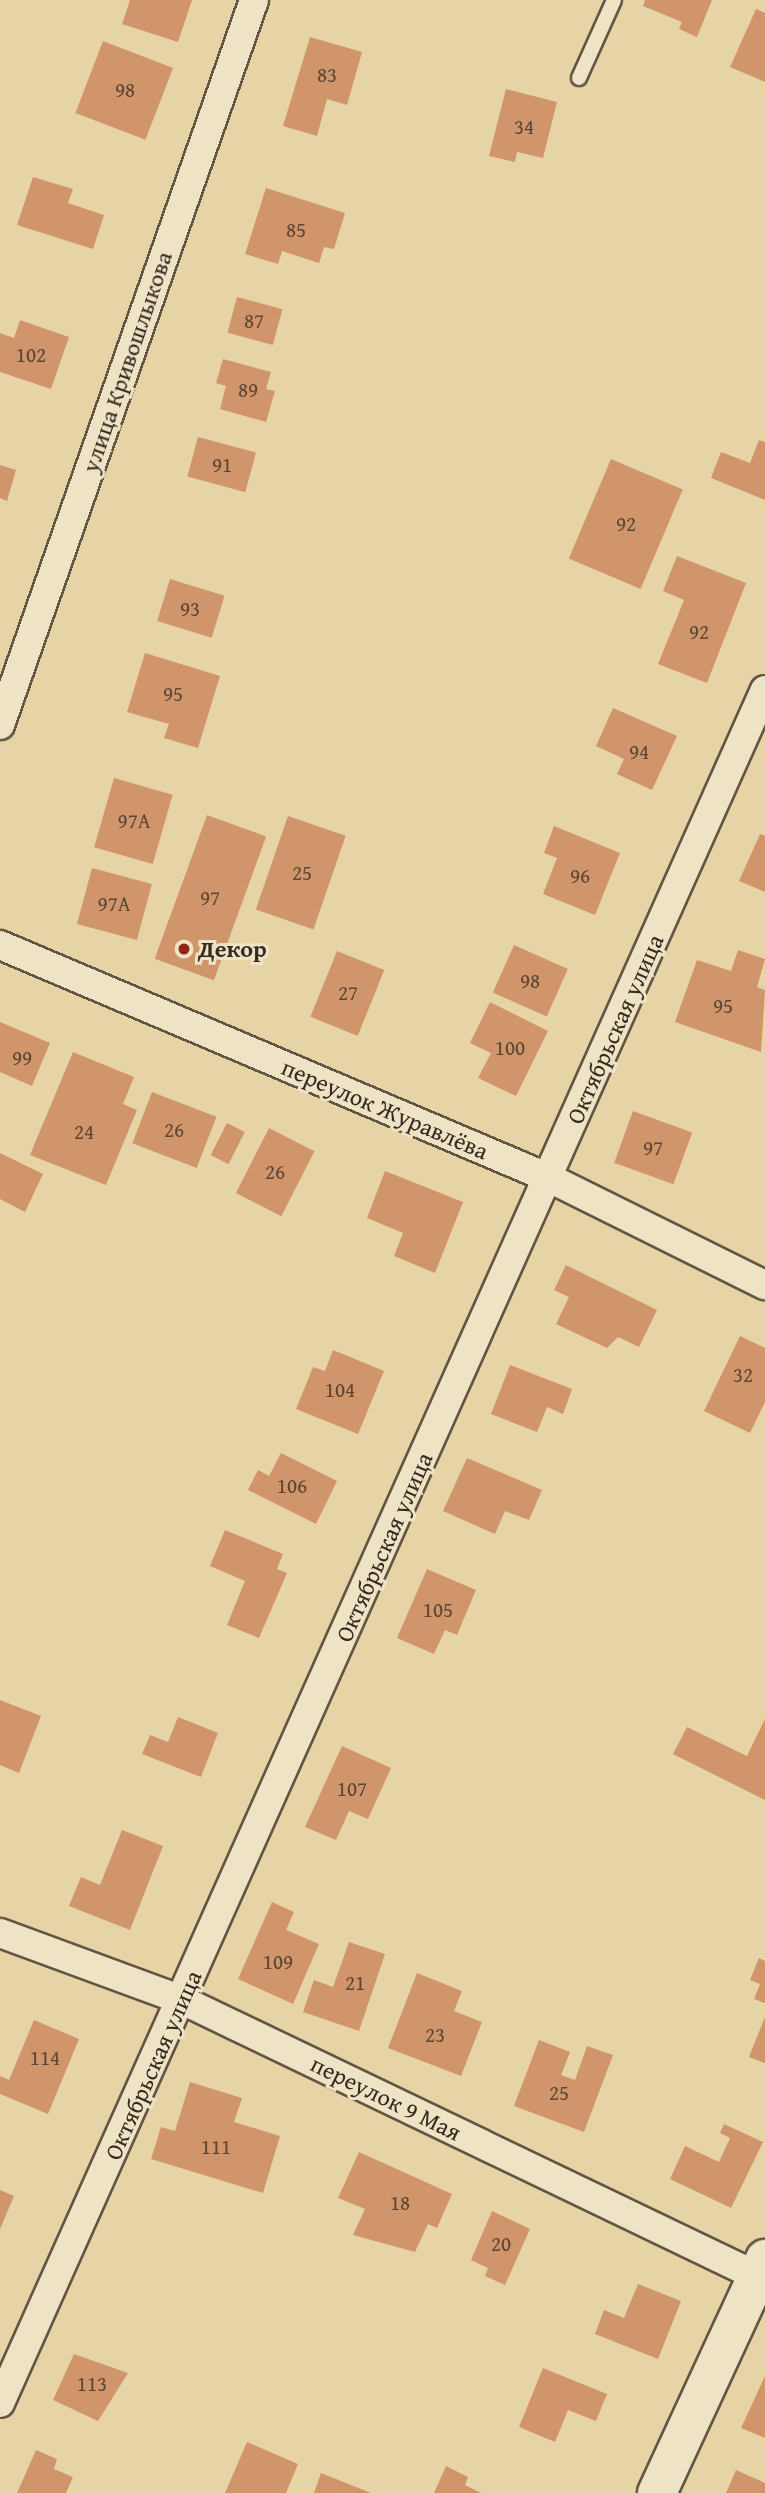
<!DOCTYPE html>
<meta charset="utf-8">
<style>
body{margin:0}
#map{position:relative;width:765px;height:2493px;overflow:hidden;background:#e7d4a6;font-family:"Gentium Book Plus",serif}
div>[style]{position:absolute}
.building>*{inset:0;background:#d0956b;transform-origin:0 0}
.roads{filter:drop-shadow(2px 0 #625542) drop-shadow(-2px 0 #625542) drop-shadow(0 2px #625542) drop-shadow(0 -2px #625542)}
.lane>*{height:14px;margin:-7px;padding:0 7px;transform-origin:7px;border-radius:7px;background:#efe3c5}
.street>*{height:28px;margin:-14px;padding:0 14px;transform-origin:14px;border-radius:14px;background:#efe3c5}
.secondary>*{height:38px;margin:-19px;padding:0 19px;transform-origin:19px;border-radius:19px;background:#efe3c5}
.dots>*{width:19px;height:19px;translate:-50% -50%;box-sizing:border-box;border:4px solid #efe3c5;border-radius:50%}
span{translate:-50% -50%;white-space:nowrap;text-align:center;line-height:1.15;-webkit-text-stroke:6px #efe3c5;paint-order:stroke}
.number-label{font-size:21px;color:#5c4634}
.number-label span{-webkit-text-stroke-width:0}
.street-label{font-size:24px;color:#362b21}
.poi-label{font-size:24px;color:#362b21;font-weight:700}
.left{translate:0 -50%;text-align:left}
</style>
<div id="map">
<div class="building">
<i style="clip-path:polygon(130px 0,192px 0,178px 42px,122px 24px)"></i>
<i style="clip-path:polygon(645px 0,712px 0,697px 37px,679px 29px,682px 22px,643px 6px)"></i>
<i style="clip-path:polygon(756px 9px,765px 13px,765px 82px,730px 67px)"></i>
<i style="clip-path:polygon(310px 37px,362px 52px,347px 105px,327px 99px,317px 136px,283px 126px)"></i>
<i style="left:103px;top:41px;width:75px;height:77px;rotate:21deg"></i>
<i style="clip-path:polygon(506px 89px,557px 102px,543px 158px,517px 152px,515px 162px,489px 156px)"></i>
<i style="clip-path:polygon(33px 177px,73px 189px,68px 203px,104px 215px,93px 249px,17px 225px)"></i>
<i style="clip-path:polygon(266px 188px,345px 213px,334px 249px,324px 247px,319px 263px,282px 251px,278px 264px,245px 254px)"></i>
<i style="left:237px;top:297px;width:47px;height:37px;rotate:15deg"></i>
<i style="clip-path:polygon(20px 320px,69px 337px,51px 389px,0 372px,0 333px,14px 338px)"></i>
<i style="clip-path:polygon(223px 359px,271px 372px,266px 389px,275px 391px,266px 422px,220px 409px,226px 386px,216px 383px)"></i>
<i style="left:198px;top:437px;width:60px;height:41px;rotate:15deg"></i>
<i style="clip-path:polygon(759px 440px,765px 442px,765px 500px,711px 478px,721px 452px,750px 463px)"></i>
<i style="left:611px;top:459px;width:78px;height:108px;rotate:23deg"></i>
<i style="clip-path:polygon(0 465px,16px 470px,7px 501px,0 498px)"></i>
<i style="clip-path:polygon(677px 556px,746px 583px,707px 683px,658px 664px,684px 600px,663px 591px)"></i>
<i style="left:170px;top:579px;width:57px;height:44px;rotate:17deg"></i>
<i style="clip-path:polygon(145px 653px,220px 676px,198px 748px,164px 738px,169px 724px,127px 712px)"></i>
<i style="clip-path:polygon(613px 708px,677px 736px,652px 790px,617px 774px,624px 759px,596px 746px)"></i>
<i style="left:114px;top:778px;width:61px;height:72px;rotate:16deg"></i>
<i style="left:207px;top:815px;width:63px;height:153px;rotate:20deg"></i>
<i style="left:288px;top:816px;width:61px;height:99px;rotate:19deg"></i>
<i style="clip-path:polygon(554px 826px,620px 853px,595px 915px,543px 894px,557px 858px,544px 853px)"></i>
<i style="clip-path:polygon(760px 834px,765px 836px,765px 892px,739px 881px)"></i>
<i style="left:92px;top:868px;width:62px;height:58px;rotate:15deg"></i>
<i style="left:514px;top:945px;width:59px;height:52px;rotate:24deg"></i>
<i style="clip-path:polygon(738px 950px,765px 959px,757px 987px,765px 990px,761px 1052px,675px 1022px,697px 960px,731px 971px)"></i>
<i style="left:337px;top:951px;width:51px;height:71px;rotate:22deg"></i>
<i style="clip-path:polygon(490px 1002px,548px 1031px,516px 1096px,478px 1078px,491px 1053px,470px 1043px)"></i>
<i style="clip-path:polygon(0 1022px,50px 1043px,32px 1086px,0 1072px)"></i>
<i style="clip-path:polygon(73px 1052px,134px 1077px,123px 1104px,137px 1110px,106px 1185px,30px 1155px)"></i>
<i style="left:152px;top:1092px;width:69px;height:55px;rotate:21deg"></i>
<i style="left:633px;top:1111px;width:63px;height:55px;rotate:20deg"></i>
<i style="left:227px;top:1123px;width:20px;height:36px;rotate:27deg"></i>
<i style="left:269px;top:1128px;width:51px;height:73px;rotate:27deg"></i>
<i style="clip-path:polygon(0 1153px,43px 1174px,25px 1212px,0 1199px)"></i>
<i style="clip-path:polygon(385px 1171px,463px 1202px,435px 1273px,394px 1256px,403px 1233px,367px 1218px)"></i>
<i style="clip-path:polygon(566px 1265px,657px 1310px,639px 1347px,618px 1337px,607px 1348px,556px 1324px,569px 1297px,554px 1290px)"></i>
<i style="clip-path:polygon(740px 1336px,765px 1348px,765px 1402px,750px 1433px,704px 1411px)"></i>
<i style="clip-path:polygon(333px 1350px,384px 1371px,358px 1434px,296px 1409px,313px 1367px,325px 1371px)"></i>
<i style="clip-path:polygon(510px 1365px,572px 1389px,563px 1414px,547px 1407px,537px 1432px,491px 1414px)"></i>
<i style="clip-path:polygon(281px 1453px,337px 1481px,316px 1524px,248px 1490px,258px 1470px,269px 1476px)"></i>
<i style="clip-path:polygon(467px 1458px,542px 1490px,529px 1520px,505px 1511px,495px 1534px,443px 1511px)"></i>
<i style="clip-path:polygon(225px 1530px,283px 1554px,277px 1569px,287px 1573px,259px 1638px,227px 1625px,245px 1581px,210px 1566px)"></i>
<i style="clip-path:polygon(427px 1569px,476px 1590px,457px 1635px,445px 1630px,434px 1654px,397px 1638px)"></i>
<i style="clip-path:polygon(0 1700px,41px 1716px,19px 1773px,0 1765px)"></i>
<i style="clip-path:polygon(178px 1717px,218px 1733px,201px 1777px,142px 1754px,150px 1735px,168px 1742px)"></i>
<i style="clip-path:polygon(765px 1719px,765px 1800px,673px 1754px,687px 1727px,747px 1756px)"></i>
<i style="clip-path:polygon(342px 1746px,391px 1768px,368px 1819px,349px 1811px,336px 1840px,305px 1827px)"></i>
<i style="clip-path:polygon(122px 1830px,163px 1846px,130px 1930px,69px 1906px,81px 1877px,100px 1885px)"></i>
<i style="clip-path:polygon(272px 1902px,294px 1912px,286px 1930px,319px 1944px,293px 2004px,238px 1979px)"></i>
<i style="clip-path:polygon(349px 1942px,385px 1954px,359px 2031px,303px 2012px,314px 1980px,333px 1987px)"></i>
<i style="clip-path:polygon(759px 1958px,765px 1961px,765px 2003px,754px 1999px,760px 1984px,750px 1980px)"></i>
<i style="clip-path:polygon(417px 1973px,462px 1991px,454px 2011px,482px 2022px,461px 2076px,388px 2048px)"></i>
<i style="clip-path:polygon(765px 2017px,765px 2063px,749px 2057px)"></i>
<i style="clip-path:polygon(34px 2020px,79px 2039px,48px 2114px,0 2094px,0 2076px,9px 2080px)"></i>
<i style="clip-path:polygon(539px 2040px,570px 2052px,561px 2075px,575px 2080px,587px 2046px,613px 2055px,584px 2132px,514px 2106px)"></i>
<i style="clip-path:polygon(190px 2082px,242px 2098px,234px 2122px,280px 2136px,263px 2193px,151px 2159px,161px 2127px,175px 2131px)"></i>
<i style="clip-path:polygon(724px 2124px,763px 2142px,731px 2208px,670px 2179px,685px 2146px,719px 2162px,730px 2138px,720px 2133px)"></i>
<i style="clip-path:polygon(359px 2152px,452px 2194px,437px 2228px,428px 2224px,415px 2252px,353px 2235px,365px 2209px,338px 2198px)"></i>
<i style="clip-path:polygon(0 2190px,14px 2196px,0 2229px)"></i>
<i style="clip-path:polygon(492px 2211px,530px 2229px,505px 2285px,485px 2276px,488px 2268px,471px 2260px)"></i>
<i style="clip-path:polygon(638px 2284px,681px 2301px,658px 2359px,595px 2334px,604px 2310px,624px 2318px)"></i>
<i style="clip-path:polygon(74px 2354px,128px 2373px,98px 2421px,53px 2400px)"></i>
<i style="clip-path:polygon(543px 2368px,607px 2394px,596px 2421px,568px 2410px,555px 2442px,519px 2427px)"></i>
<i style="clip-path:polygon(765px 2376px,765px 2438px,741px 2428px)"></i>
<i style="clip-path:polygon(247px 2442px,298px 2464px,286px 2493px,225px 2493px)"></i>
<i style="clip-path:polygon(36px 2450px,57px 2459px,54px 2469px,73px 2477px,66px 2493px,17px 2493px)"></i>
<i style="clip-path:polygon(446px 2466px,468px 2477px,465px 2485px,481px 2493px,434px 2493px)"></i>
<i style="clip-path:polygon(736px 2470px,765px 2483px,765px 2493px,726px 2493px)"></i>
<i style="clip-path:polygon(321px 2473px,371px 2493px,314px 2493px)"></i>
</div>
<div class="roads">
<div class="lane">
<i style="left:579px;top:78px;width:85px;rotate:-65.8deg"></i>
</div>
<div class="street">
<i style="left:0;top:725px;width:768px;rotate:-70.69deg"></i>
<i style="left:0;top:945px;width:596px;rotate:23deg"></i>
<i style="left:549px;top:1178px;width:241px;rotate:26.4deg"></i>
<i style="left:0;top:1933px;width:194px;rotate:20.2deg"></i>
<i style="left:182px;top:2000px;width:647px;rotate:25.65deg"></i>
<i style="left:0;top:2403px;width:1876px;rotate:-65.94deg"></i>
</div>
<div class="secondary">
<i style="left:657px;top:2493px;width:258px;rotate:-65.2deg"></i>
</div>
</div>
<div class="dots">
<i style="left:184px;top:949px;background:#8f2418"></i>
</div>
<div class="number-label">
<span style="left:327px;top:75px">83</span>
<span style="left:125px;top:90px">98</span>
<span style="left:524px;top:127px">34</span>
<span style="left:296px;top:230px">85</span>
<span style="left:254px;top:321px">87</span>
<span style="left:31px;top:355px">102</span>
<span style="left:248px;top:390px">89</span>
<span style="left:222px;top:465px">91</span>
<span style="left:626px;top:524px">92</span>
<span style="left:190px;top:609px">93</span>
<span style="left:699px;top:632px">92</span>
<span style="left:173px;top:694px">95</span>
<span style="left:639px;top:752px">94</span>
<span style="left:134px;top:821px">97А</span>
<span style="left:302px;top:873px">25</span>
<span style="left:580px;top:876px">96</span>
<span style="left:210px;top:898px">97</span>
<span style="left:114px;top:904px">97А</span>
<span style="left:530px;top:981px">98</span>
<span style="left:348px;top:993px">27</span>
<span style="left:723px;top:1006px">95</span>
<span style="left:510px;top:1048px">100</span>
<span style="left:22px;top:1058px">99</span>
<span style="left:174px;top:1130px">26</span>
<span style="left:84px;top:1132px">24</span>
<span style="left:653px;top:1148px">97</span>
<span style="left:275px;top:1172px">26</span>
<span style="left:743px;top:1375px">32</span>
<span style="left:340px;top:1390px">104</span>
<span style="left:292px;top:1486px">106</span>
<span style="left:438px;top:1610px">105</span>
<span style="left:352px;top:1789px">107</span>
<span style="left:278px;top:1962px">109</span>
<span style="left:355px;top:1983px">21</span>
<span style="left:435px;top:2035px">23</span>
<span style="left:45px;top:2058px">114</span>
<span style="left:559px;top:2093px">25</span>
<span style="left:216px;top:2147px">111</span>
<span style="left:400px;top:2203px">18</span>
<span style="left:501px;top:2244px">20</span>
<span style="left:92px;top:2384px">113</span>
</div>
<div class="street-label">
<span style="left:127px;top:362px;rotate:-71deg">улица Кривошлыкова</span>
<span style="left:615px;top:1029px;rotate:-66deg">Октябрьская улица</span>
<span style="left:385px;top:1109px;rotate:23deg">переулок Журавлёва</span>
<span style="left:384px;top:1547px;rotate:-66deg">Октябрьская улица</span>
<span style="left:153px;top:2065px;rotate:-66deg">Октябрьская улица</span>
<span style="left:386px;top:2098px;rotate:26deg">переулок 9 Мая</span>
</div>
<div class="poi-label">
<span class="left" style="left:198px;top:949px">Декор</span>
</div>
</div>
